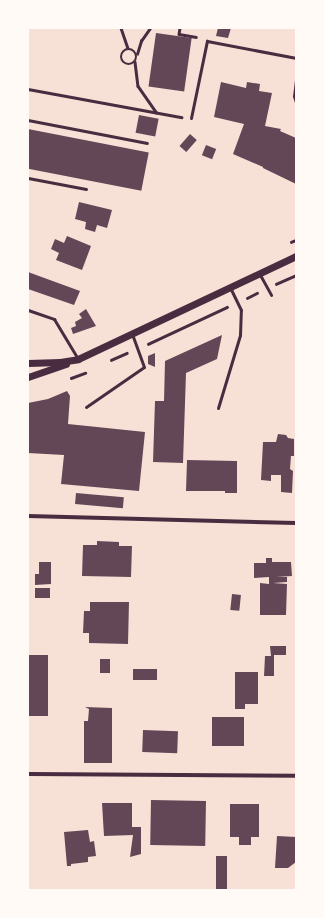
<!DOCTYPE html>
<style>
body{margin:0}
#map{position:relative;width:324px;height:918px;overflow:hidden;background:#f7e1d7;font-family:"Sofia Sans Condensed",sans-serif}
div>[style]{position:absolute}
.building>*{inset:0;background:#644757;transform-origin:0 0}
.path>*{height:2.5px;margin:-1.25px;padding:0 1.25px;transform-origin:1.25px;border-radius:1.25px;background:#4a2c40}
.path>.ring{margin:-1.25px;padding:0;box-sizing:content-box;background:none;border:2.5px solid #4a2c40;border-radius:50%}
.service>*{height:3px;margin:-1.5px;padding:0 1.5px;transform-origin:1.5px;border-radius:1.5px;background:#4a2c40}
.minor>*{height:4px;margin:-2px;padding:0 2px;transform-origin:2px;border-radius:2px;background:#4a2c40}
.tertiary>*{height:7px;margin:-3.5px;padding:0 3.5px;transform-origin:3.5px;border-radius:3.5px;background:#4a2c40}
span{translate:-50% -50%;white-space:nowrap;text-align:center;line-height:1.15;-webkit-text-stroke:4px #fffaf5;paint-order:stroke}
.frame{position:absolute;inset:0;border:29px solid #fffaf5;pointer-events:none}
</style>
<div id="map">
<div class="building">
<i style="clip-path:polygon(218px 28px,231px 28px,228px 38px,216px 36px)"></i>
<i style="left:156px;top:33px;width:36px;height:54px;rotate:8deg"></i>
<i style="clip-path:polygon(221px 82px,246px 88px,247px 82px,260px 84px,259px 91px,272px 93px,265px 126px,281px 129px,280px 131px,296px 138px,296px 184px,263px 168px,263px 167px,233px 154px,244px 124px,214px 117px)"></i>
<i style="left:139px;top:115px;width:20px;height:18px;rotate:11deg"></i>
<i style="left:28px;top:129px;width:123px;height:39px;rotate:11deg"></i>
<i style="left:190px;top:134px;width:9px;height:16px;rotate:41deg"></i>
<i style="left:206px;top:145px;width:11px;height:11px;rotate:22deg"></i>
<i style="clip-path:polygon(79px 202px,112px 210px,107px 228px,97px 225px,95px 232px,85px 229px,86px 222px,75px 219px)"></i>
<i style="clip-path:polygon(67px 236px,91px 246px,82px 270px,56px 260px,59px 253px,51px 249px,55px 239px,64px 243px)"></i>
<i style="clip-path:polygon(28px 272px,80px 291px,74px 305px,28px 289px)"></i>
<i style="clip-path:polygon(86px 309px,96px 326px,73px 334px,71px 328px,76px 326px,75px 322px,82px 318px,79px 314px)"></i>
<i style="clip-path:polygon(222px 335px,217px 359px,186px 373px,183px 463px,153px 462px,155px 401px,164px 401px,165px 361px)"></i>
<i style="clip-path:polygon(155px 353px,155px 367px,148px 364px,148px 356px)"></i>
<i style="clip-path:polygon(67px 391px,70px 396px,68px 424px,145px 432px,139px 491px,61px 484px,64px 455px,28px 453px,28px 403px,48px 399px)"></i>
<i style="clip-path:polygon(278px 434px,286px 435px,288px 438px,294px 439px,294px 456px,291px 456px,290px 469px,293px 471px,292px 493px,281px 492px,281px 475px,271px 475px,271px 481px,261px 480px,263px 442px,276px 442px)"></i>
<i style="clip-path:polygon(187px 460px,237px 461px,237px 493px,225px 493px,225px 491px,186px 491px)"></i>
<i style="left:76px;top:493px;width:48px;height:11px;rotate:5deg"></i>
<i style="clip-path:polygon(97px 541px,119px 542px,119px 546px,132px 546px,131px 577px,82px 576px,83px 545px,97px 545px)"></i>
<i style="clip-path:polygon(266px 558px,272px 558px,272px 562px,291px 562px,292px 576px,276px 577px,287px 577px,287px 582px,273px 583px,287px 584px,286px 615px,260px 615px,260px 583px,269px 584px,269px 577px,254px 578px,254px 563px,266px 563px)"></i>
<i style="clip-path:polygon(39px 562px,51px 562px,51px 584px,35px 585px,35px 574px,39px 574px)"></i>
<i style="left:35px;top:588px;width:15px;height:10px"></i>
<i style="left:232px;top:594px;width:9px;height:16px;rotate:6deg"></i>
<i style="clip-path:polygon(90px 602px,129px 602px,128px 644px,89px 643px,89px 633px,83px 633px,84px 611px,90px 611px)"></i>
<i style="clip-path:polygon(270px 646px,286px 646px,286px 655px,274px 655px,274px 676px,264px 676px,265px 656px,271px 656px)"></i>
<i style="left:28px;top:655px;width:20px;height:61px"></i>
<i style="left:100px;top:659px;width:10px;height:14px"></i>
<i style="left:133px;top:669px;width:24px;height:11px"></i>
<i style="clip-path:polygon(235px 672px,258px 672px,258px 704px,245px 704px,245px 709px,235px 709px)"></i>
<i style="clip-path:polygon(85px 707px,112px 708px,112px 763px,84px 763px,84px 721px,88px 721px,89px 709px)"></i>
<i style="left:244px;top:717px;width:29px;height:32px;rotate:90deg"></i>
<i style="left:143px;top:730px;width:35px;height:22px;rotate:2deg"></i>
<i style="left:151px;top:800px;width:55px;height:45px;rotate:1deg"></i>
<i style="clip-path:polygon(102px 803px,132px 803px,132px 827px,141px 827px,141px 854px,130px 857px,133px 835px,104px 836px)"></i>
<i style="clip-path:polygon(230px 804px,259px 804px,259px 837px,251px 837px,251px 845px,239px 845px,239px 837px,230px 837px)"></i>
<i style="clip-path:polygon(88px 830px,90px 842px,94px 841px,96px 856px,88px 857px,88px 862px,71px 864px,71px 866px,67px 866px,64px 832px)"></i>
<i style="clip-path:polygon(277px 836px,296px 837px,296px 862px,288px 868px,275px 868px)"></i>
<i style="left:216px;top:856px;width:11px;height:34px"></i>
</div>
<div class="path">
<i style="left:121px;top:28px;width:21px;rotate:71deg"></i>
<i style="left:180px;top:28px;width:6px;rotate:99deg"></i>
<i style="left:179px;top:34px;width:17px;rotate:10deg"></i>
<i class="ring" style="left:121px;top:49px;width:13.5px;height:13.5px"></i>
<i style="left:137px;top:54px;width:14px;rotate:-73deg"></i>
<i style="left:141px;top:41px;width:16px;rotate:-55deg"></i>
<i style="left:135px;top:62px;width:24px;rotate:83deg"></i>
<i style="left:138px;top:86px;width:32px;rotate:55deg"></i>
<i style="left:28px;top:89px;width:156px;rotate:10.4deg"></i>
<i style="left:28px;top:120px;width:121px;rotate:10.9deg"></i>
<i style="left:291px;top:242px;width:5px;rotate:-22deg"></i>
<i style="left:276px;top:284px;width:22px;rotate:-24deg"></i>
<i style="left:247px;top:298px;width:11px;rotate:-27deg"></i>
<i style="left:148px;top:344px;width:87px;rotate:-25.1deg"></i>
<i style="left:111px;top:360px;width:17px;rotate:-24deg"></i>
<i style="left:71px;top:378px;width:15px;rotate:-20deg"></i>
</div>
<div class="service">
<i style="left:296px;top:80px;width:16px;rotate:97deg"></i>
<i style="left:294px;top:96px;width:6px;rotate:72deg"></i>
<i style="left:191px;top:118px;width:79px;rotate:-78.3deg"></i>
<i style="left:207px;top:41px;width:91px;rotate:10.8deg"></i>
<i style="left:28px;top:178px;width:59px;rotate:10.7deg"></i>
<i style="left:259px;top:273px;width:25px;rotate:61deg"></i>
<i style="left:28px;top:310px;width:28px;rotate:19deg"></i>
<i style="left:54px;top:319px;width:47px;rotate:59deg"></i>
<i style="left:86px;top:407px;width:70px;rotate:-34.6deg"></i>
<i style="left:144px;top:367px;width:35px;rotate:-110deg"></i>
<i style="left:218px;top:408px;width:76px;rotate:-73.2deg"></i>
<i style="left:240px;top:335px;width:25px;rotate:-88deg"></i>
<i style="left:241px;top:310px;width:25px;rotate:-116deg"></i>
</div>
<div class="minor">
<i style="left:28px;top:516px;width:268px;rotate:1.5deg"></i>
<i style="left:28px;top:774px;width:268px;rotate:0.4deg"></i>
</div>
<div class="tertiary">
<i style="left:28px;top:363px;width:32px;rotate:-2deg"></i>
<i style="left:60px;top:362px;width:18px;rotate:-9deg"></i>
<i style="left:78px;top:359px;width:241px;rotate:-25.3deg"></i>
<i style="left:28px;top:377px;width:40px;rotate:-18.9deg"></i>
</div>
<div class="frame"></div>
</div>
